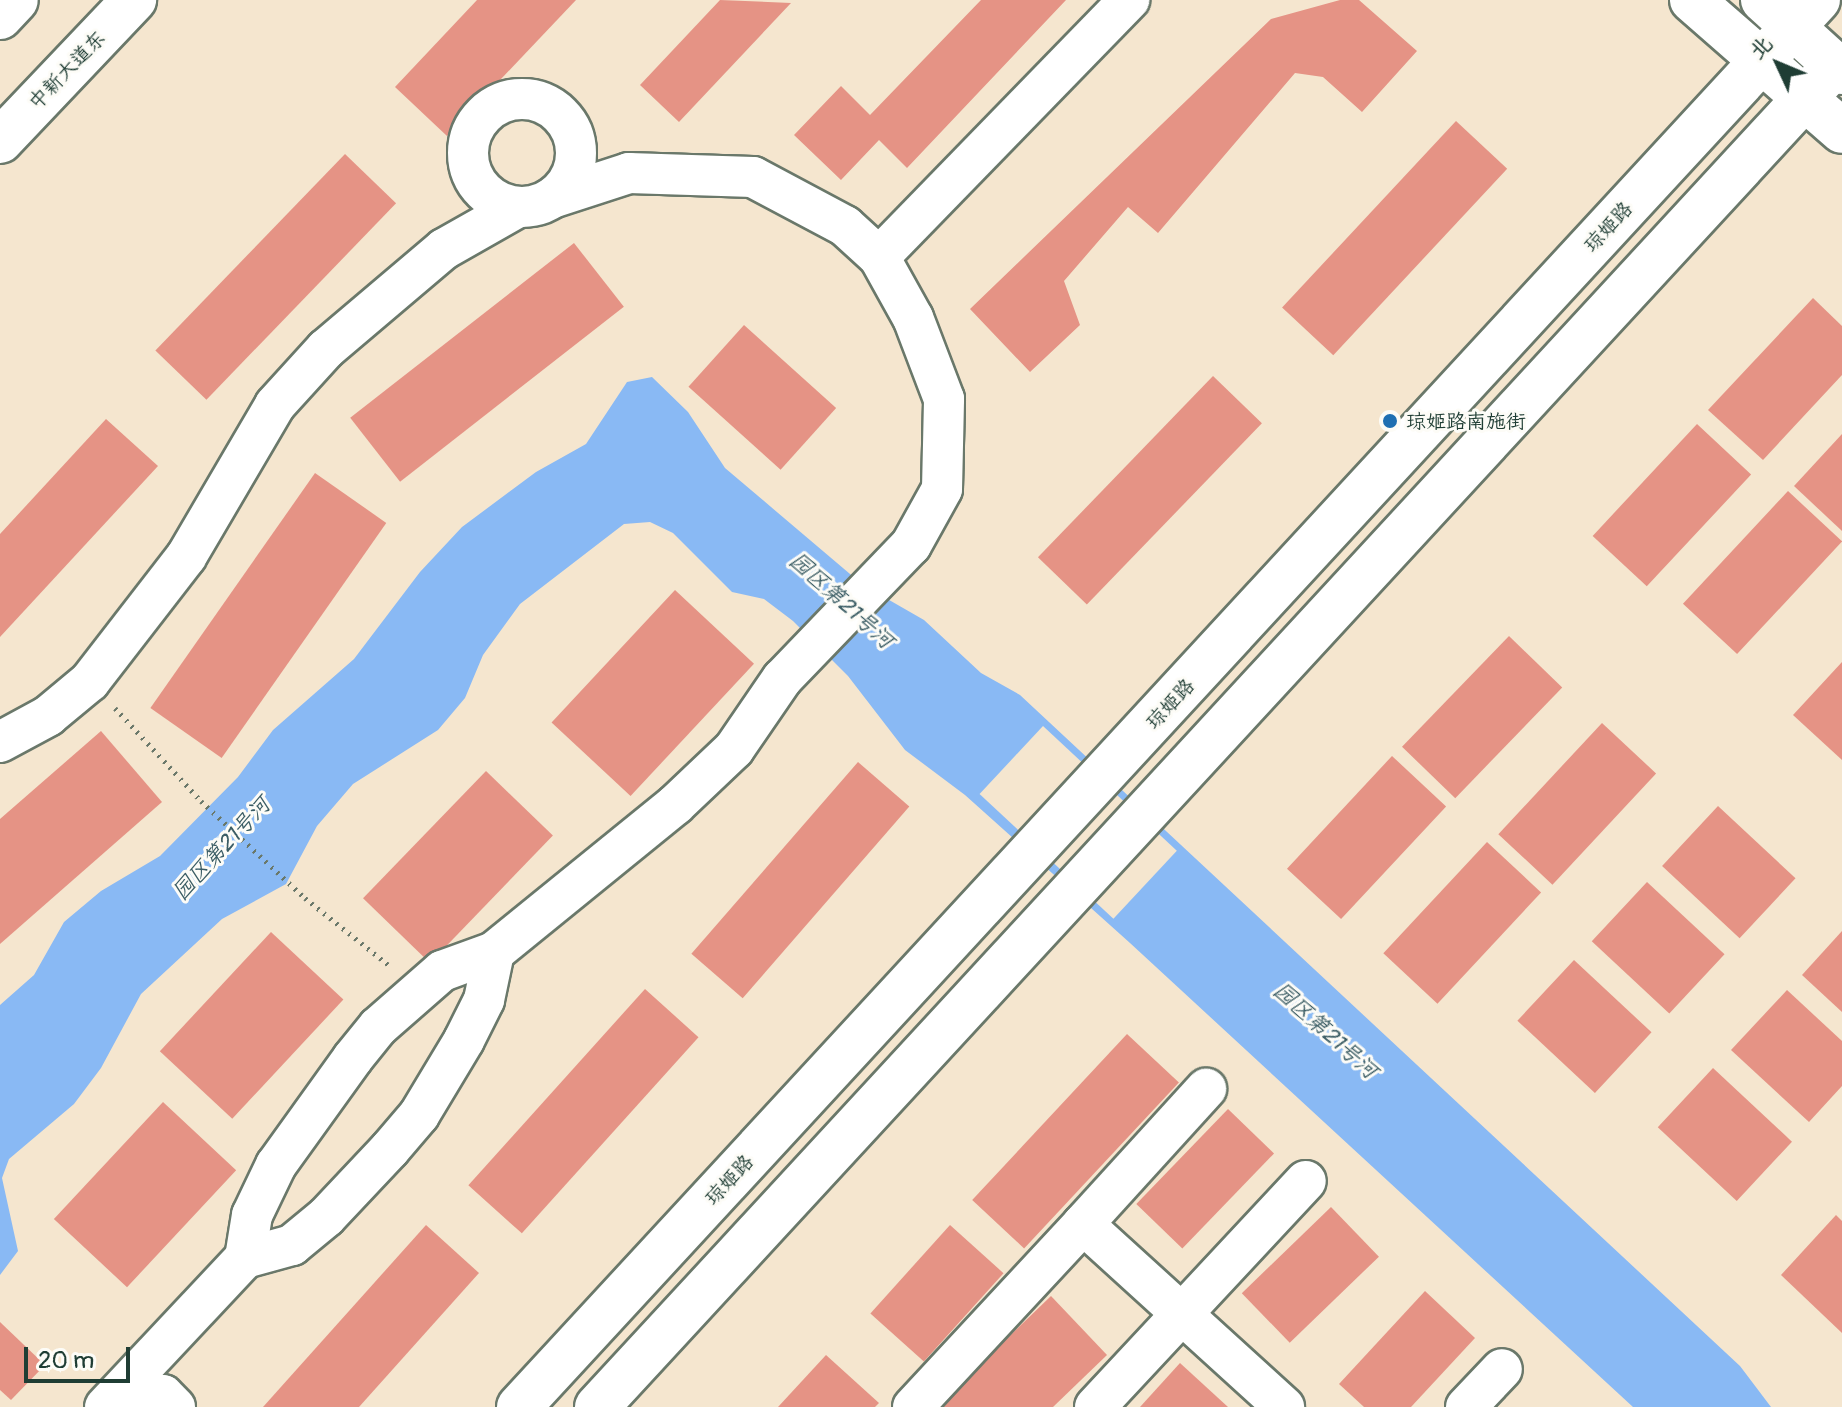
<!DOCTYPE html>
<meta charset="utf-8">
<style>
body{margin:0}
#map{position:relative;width:1842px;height:1407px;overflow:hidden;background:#f5e6cf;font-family:Pangolin,"LXGW WenKai TC",sans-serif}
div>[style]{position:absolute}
.water>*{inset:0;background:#89b9f4}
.pier>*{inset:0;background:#f5e6cf;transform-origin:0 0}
.building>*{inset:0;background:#e59385;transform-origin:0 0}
.path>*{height:5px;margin-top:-2.5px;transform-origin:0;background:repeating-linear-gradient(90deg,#6a786a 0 2px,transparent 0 8px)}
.roads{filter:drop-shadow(2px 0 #6a786a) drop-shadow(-2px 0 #6a786a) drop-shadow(0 2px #6a786a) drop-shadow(0 -2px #6a786a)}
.street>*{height:40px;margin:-20px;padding:0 20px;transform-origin:20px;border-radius:20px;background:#fff}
.street>.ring{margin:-20px;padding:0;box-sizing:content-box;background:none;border:40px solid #fff;border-radius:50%}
.secondary>*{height:44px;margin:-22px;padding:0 22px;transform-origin:22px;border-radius:22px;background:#fff}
.primary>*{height:44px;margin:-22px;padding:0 22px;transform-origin:22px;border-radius:22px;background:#fff}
.dots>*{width:22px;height:22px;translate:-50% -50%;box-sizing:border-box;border:4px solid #fdfcf7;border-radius:50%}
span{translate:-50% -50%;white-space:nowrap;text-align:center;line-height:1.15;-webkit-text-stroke:6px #fdfcf7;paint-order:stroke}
.street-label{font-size:20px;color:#1f3d34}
.poi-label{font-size:20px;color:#1f3d34}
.left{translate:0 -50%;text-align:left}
.water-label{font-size:22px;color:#3a5c64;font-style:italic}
.north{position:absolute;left:1738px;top:24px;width:80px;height:80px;-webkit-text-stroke:6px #fdfcf7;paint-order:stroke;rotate:314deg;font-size:22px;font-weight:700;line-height:32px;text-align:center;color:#1f3d34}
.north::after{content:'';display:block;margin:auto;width:28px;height:36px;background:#1f3d34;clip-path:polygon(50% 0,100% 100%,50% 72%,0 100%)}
.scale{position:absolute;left:24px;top:1347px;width:106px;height:36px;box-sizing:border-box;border:4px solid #1f3d34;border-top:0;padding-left:10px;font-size:24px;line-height:28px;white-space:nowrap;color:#1f3d34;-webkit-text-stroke:6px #fdfcf7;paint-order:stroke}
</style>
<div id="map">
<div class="water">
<i style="clip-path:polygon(652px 377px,688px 412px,725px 468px,863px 585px,924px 620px,981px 673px,1020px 695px,1740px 1366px,1771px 1407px,1633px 1407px,1130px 943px,965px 795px,905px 750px,848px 676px,793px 621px,764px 599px,732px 592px,673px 533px,650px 522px,624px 524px,520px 604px,483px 655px,465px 698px,438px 730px,353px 784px,317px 826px,286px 884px,222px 919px,141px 994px,101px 1068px,74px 1104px,9px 1159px,2px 1178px,18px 1251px,0 1275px,0 1005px,34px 975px,64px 922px,101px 891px,160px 856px,238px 777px,273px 730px,354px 659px,420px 572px,462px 527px,536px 472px,586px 444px,627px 382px)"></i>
</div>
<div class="pier">
<i style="left:1043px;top:726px;width:183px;height:93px;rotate:43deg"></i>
</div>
<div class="building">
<i style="clip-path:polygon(477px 0,576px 0,447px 136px,395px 87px)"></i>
<i style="clip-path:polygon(720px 0,791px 3px,679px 122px,640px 85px)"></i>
<i style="clip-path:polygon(981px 0,1066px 0,907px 168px,879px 140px,841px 180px,794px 135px,841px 86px,870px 115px)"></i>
<i style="clip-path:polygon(1340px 0,1359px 0,1417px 51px,1362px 112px,1323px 77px,1295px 73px,1158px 233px,1128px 207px,1064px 281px,1080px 325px,1030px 372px,970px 309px,1271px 19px)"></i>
<i style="left:1456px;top:121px;width:70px;height:255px;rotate:43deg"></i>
<i style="left:345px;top:154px;width:71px;height:273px;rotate:44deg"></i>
<i style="left:574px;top:243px;width:81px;height:284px;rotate:52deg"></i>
<i style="clip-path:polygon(1813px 298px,1842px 326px,1842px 375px,1763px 460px,1708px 410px)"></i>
<i style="left:744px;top:325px;width:124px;height:83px;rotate:42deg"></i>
<i style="left:1213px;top:376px;width:68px;height:252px;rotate:44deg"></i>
<i style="clip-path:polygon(106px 419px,158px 466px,0 637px,0 534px)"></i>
<i style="left:1697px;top:424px;width:74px;height:153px;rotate:43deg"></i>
<i style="clip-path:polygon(1842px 434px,1842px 531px,1794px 486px)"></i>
<i style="left:315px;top:473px;width:87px;height:287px;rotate:35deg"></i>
<i style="left:1788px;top:491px;width:74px;height:154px;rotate:43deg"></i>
<i style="left:675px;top:590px;width:108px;height:181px;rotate:43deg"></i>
<i style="left:1509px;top:636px;width:74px;height:154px;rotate:44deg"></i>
<i style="clip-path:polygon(1842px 662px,1842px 760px,1793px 715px)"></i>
<i style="left:1602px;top:723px;width:74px;height:152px;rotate:43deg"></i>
<i style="clip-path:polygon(101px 731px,162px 802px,0 944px,0 819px)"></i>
<i style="left:1392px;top:756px;width:74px;height:154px;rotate:43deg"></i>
<i style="left:858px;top:762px;width:68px;height:254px;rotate:41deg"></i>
<i style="left:486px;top:771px;width:93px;height:177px;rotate:44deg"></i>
<i style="left:1718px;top:806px;width:106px;height:82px;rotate:43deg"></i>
<i style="left:1487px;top:842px;width:74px;height:152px;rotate:43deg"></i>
<i style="left:1647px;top:882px;width:106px;height:81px;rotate:43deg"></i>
<i style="clip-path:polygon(1842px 931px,1842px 1012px,1802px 975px)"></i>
<i style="left:271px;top:932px;width:99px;height:163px;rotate:43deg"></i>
<i style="left:1574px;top:960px;width:106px;height:83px;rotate:43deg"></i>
<i style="left:645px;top:989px;width:72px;height:264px;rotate:42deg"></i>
<i style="clip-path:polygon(1787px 990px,1842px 1041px,1842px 1086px,1809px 1122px,1731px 1050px)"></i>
<i style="left:1127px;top:1034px;width:71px;height:227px;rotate:43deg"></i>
<i style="left:1713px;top:1068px;width:108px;height:81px;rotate:43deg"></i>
<i style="left:163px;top:1102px;width:100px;height:160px;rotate:43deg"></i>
<i style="left:1228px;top:1109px;width:64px;height:132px;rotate:44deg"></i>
<i style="left:1331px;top:1207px;width:69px;height:124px;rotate:46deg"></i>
<i style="clip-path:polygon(1836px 1215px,1842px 1221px,1842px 1333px,1781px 1275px)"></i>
<i style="clip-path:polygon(426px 1225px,479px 1273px,359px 1407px,263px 1407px)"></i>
<i style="left:950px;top:1225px;width:72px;height:119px;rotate:42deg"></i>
<i style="clip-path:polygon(1425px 1291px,1475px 1338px,1411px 1407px,1364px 1407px,1339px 1384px)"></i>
<i style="clip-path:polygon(1051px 1296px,1107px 1355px,1053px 1407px,936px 1407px)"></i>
<i style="clip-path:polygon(0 1322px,45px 1365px,11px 1400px,0 1390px)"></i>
<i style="clip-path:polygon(826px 1355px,879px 1403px,875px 1407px,778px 1407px)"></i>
<i style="clip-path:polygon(1180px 1363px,1228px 1407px,1140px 1407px)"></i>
</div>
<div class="path">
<i style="left:115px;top:708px;width:127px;rotate:47.2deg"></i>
<i style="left:201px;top:801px;width:142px;rotate:43deg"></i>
<i style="left:305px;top:898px;width:109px;rotate:38.7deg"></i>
</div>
<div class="roads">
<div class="street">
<i class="ring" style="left:468px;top:99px;width:68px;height:68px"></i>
<i style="left:552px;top:198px;width:81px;rotate:-18deg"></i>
<i style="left:629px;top:173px;width:124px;rotate:1.8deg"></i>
<i style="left:753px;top:177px;width:104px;rotate:28deg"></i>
<i style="left:845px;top:226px;width:46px;rotate:42.4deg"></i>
<i style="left:0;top:742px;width:55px;rotate:-28.4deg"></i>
<i style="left:48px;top:716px;width:55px;rotate:-39.8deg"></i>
<i style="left:90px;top:681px;width:157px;rotate:-52.3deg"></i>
<i style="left:186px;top:557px;width:176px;rotate:-59.6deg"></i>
<i style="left:275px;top:405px;width:76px;rotate:-47.7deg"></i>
<i style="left:326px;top:349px;width:155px;rotate:-40.3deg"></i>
<i style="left:444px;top:249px;width:85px;rotate:-29.6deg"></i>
<i style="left:494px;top:952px;width:233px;rotate:-39.1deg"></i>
<i style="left:675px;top:805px;width:81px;rotate:-43.5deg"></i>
<i style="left:734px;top:749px;width:85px;rotate:-55.6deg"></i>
<i style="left:782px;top:679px;width:186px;rotate:-46.1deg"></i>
<i style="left:911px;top:545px;width:64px;rotate:-61deg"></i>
<i style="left:942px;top:489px;width:90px;rotate:-88.7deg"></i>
<i style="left:944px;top:399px;width:87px;rotate:-110.9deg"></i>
<i style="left:913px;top:318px;width:70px;rotate:-119.1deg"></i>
<i style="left:879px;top:257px;width:359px;rotate:-45.8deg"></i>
<i style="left:1083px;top:1224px;width:183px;rotate:-47.7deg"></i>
<i style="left:105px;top:1407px;width:204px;rotate:-46.8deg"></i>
<i style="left:245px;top:1258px;width:49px;rotate:-15.5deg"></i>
<i style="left:292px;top:1245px;width:44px;rotate:-39.5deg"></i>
<i style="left:326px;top:1217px;width:93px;rotate:-46.7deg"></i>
<i style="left:390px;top:1149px;width:45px;rotate:-49.5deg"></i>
<i style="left:419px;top:1115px;width:87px;rotate:-59deg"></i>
<i style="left:464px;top:1040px;width:45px;rotate:-63.4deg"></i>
<i style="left:484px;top:1000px;width:49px;rotate:-78.2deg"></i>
<i style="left:494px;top:952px;width:55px;rotate:159.9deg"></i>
<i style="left:442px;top:971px;width:85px;rotate:138.8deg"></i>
<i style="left:378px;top:1027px;width:40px;rotate:129deg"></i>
<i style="left:353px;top:1058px;width:132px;rotate:125.7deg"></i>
<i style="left:276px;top:1165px;width:55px;rotate:115.6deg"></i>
<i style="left:252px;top:1215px;width:44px;rotate:99.2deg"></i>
<i style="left:124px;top:1407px;width:17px;rotate:-97deg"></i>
<i style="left:122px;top:1390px;width:41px;rotate:7deg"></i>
<i style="left:163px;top:1395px;width:17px;rotate:45deg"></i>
<i style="left:913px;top:1407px;width:250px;rotate:-47.1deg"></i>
<i style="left:1083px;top:1224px;width:272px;rotate:42.3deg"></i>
<i style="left:1095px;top:1407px;width:309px;rotate:-47deg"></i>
<i style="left:1466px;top:1407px;width:52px;rotate:-46.5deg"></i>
</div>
<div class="secondary">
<i style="left:519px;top:1407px;width:1915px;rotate:-47.29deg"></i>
<i style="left:597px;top:1407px;width:1818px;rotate:-47.3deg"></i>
</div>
<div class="primary">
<i style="left:1692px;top:0;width:199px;rotate:41.1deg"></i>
<i style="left:1763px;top:0;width:107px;rotate:42.3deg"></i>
<i style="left:0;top:17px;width:23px;rotate:-47deg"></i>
<i style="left:0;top:141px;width:195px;rotate:-46.5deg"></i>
</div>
</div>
<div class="dots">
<i style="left:1390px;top:421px;background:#1f6fb2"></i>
</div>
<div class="street-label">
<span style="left:67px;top:70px;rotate:-46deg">中新大道东</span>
<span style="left:1608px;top:227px;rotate:-47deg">琼姬路</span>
<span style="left:1170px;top:704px;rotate:-47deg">琼姬路</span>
<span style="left:729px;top:1180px;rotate:-47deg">琼姬路</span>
</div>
<div class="poi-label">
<span class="left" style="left:1406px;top:421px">琼姬路南施街</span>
</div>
<div class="water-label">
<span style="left:841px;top:601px;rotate:42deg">园区第21号河</span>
<span style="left:222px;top:849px;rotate:-47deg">园区第21号河</span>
<span style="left:1325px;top:1031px;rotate:42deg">园区第21号河</span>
</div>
<div class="north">北</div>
<div class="scale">20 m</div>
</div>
